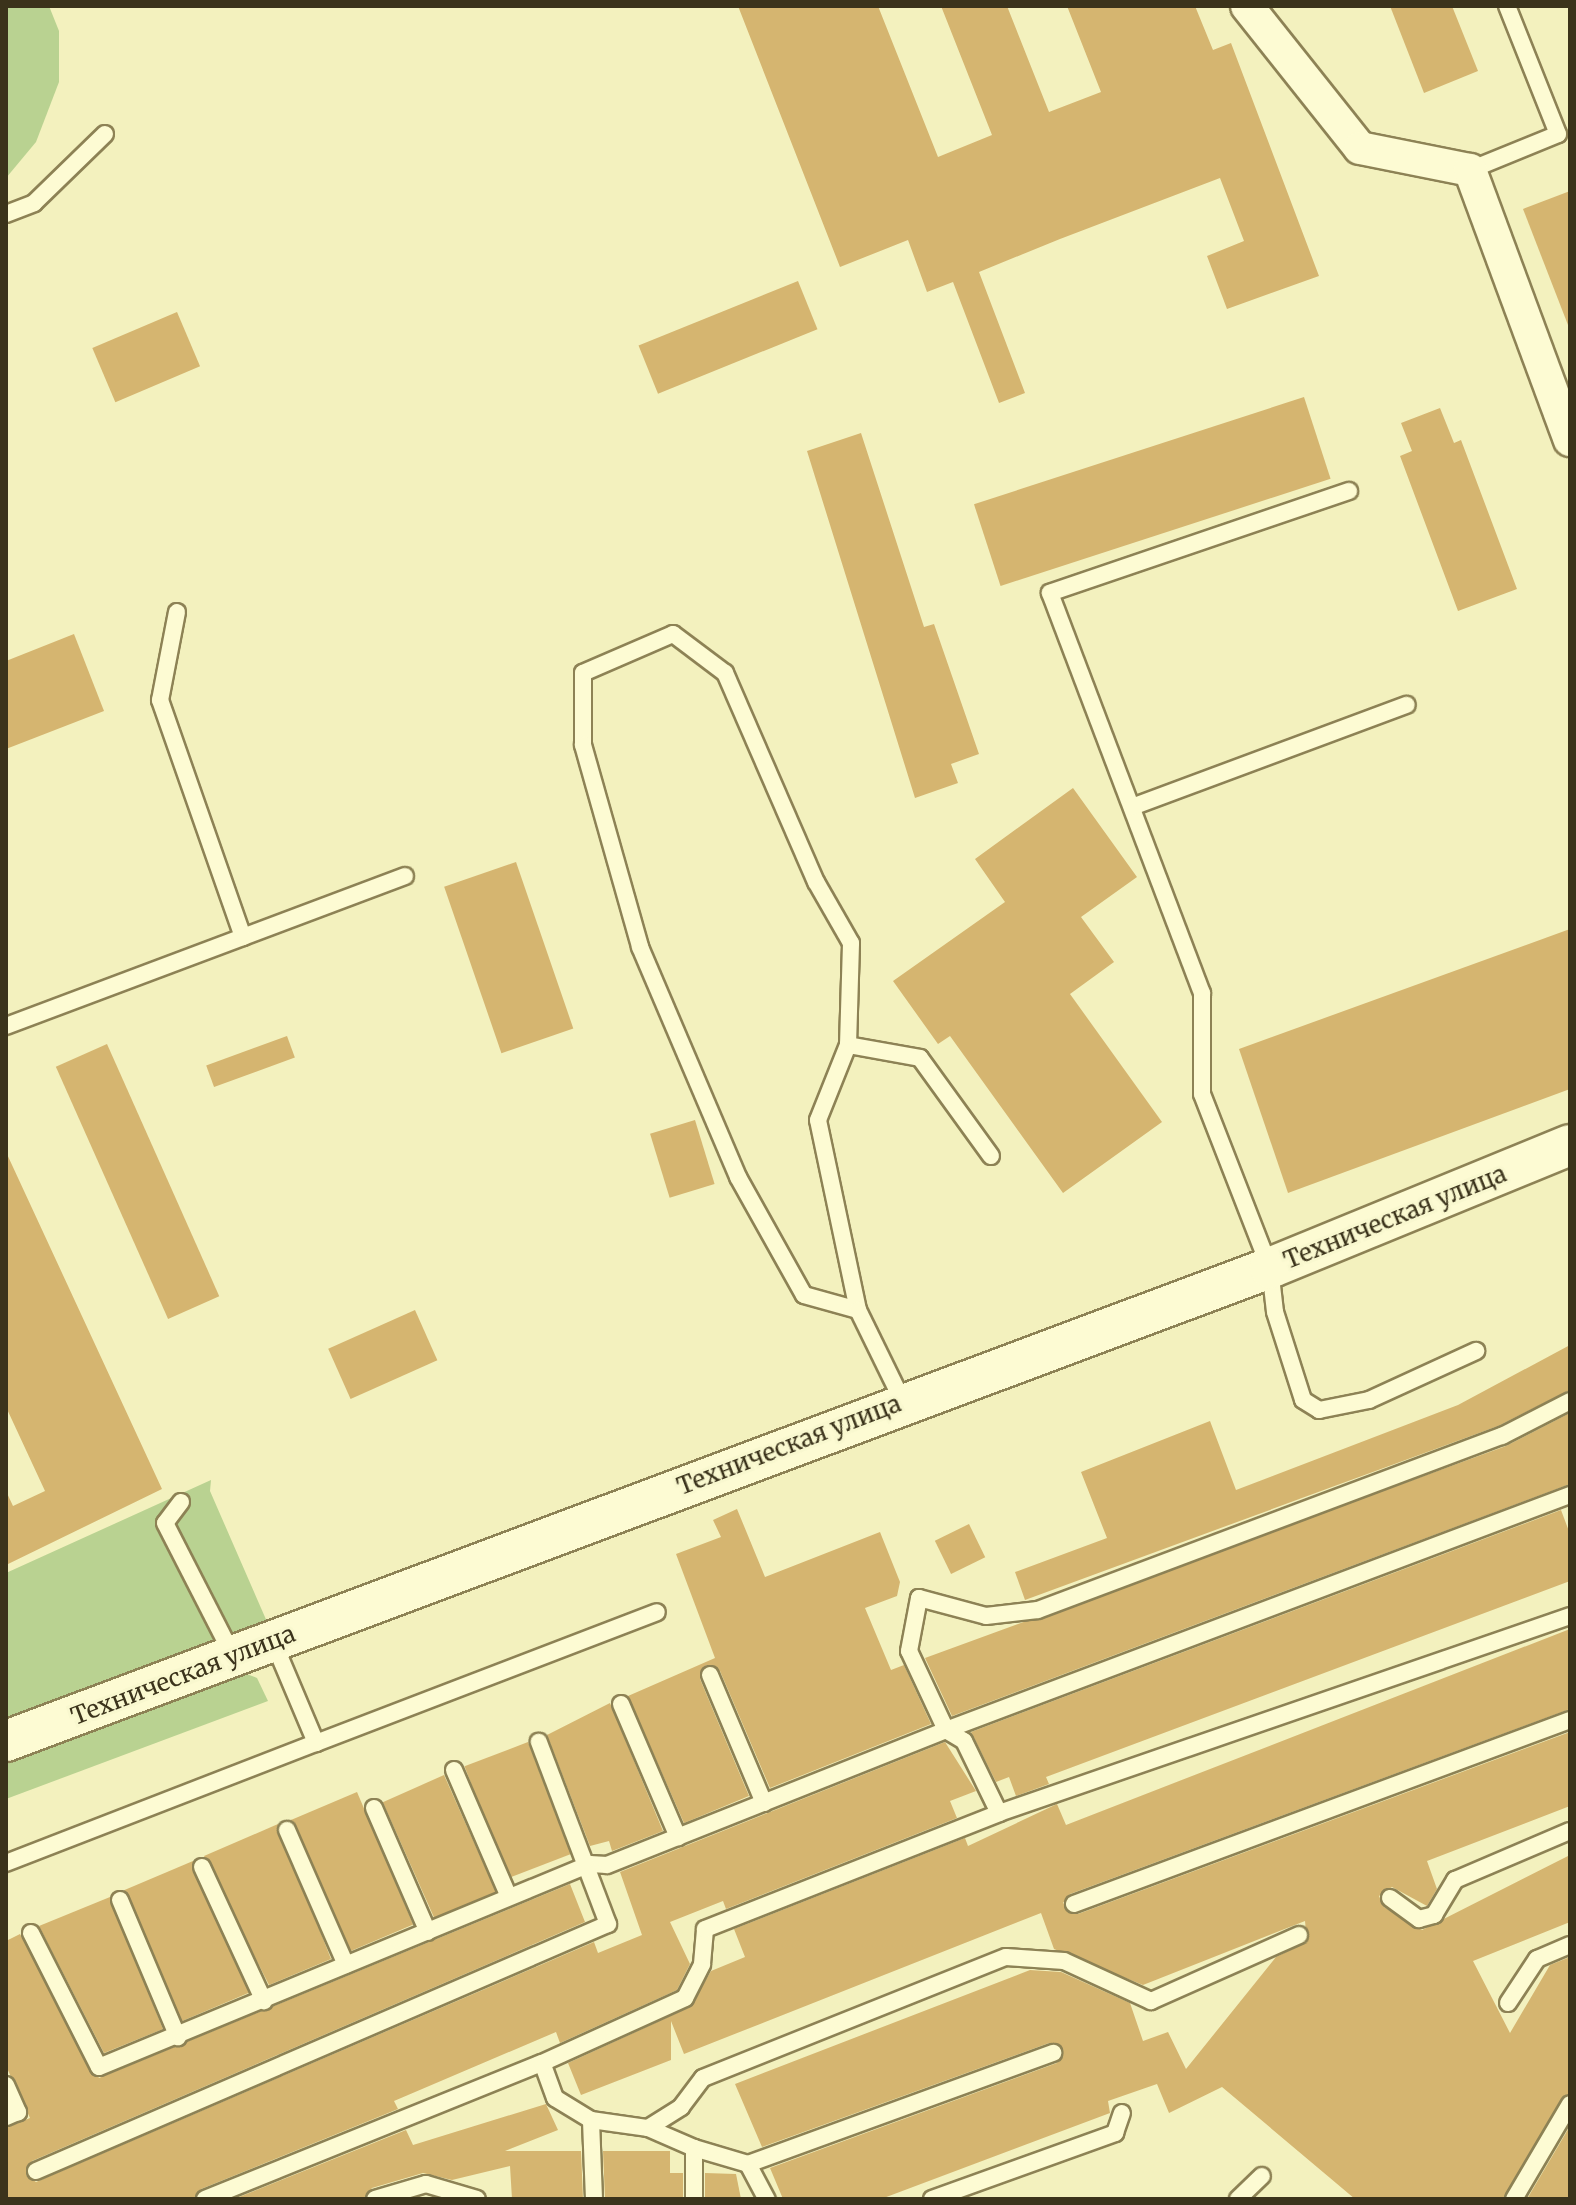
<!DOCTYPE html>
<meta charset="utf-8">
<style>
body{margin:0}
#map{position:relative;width:1576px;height:2205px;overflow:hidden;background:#f3f1be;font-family:Merriweather,serif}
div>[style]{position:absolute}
.green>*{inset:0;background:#b9d291}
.building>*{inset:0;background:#d5b570;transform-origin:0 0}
.roads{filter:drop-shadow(2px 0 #8d8255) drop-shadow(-2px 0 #8d8255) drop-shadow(0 2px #8d8255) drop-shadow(0 -2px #8d8255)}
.service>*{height:16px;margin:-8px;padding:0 8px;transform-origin:8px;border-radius:8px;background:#fdfbd3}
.minor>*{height:32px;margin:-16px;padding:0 16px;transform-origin:16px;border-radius:16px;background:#fdfbd3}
.tertiary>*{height:40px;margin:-20px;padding:0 20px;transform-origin:20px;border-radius:20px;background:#fdfbd3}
span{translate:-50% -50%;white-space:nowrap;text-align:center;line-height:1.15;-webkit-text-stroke:6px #f9f8cf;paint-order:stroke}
.street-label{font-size:24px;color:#3b331b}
.frame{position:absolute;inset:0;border:8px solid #3b331b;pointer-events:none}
</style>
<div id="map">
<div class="green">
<i style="clip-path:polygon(6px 6px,49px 6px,59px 31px,59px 82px,36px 142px,6px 178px)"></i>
<i style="clip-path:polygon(211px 1480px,210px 1491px,268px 1624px,6px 1724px,6px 1573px)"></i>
<i style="clip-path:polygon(236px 1670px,257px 1678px,268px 1701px,6px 1799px,6px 1757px)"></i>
</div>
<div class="building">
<i style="clip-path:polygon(738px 6px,878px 6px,938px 157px,992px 135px,941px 6px,1007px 6px,1049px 112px,1101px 92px,1067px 6px,1195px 6px,1213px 50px,1231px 43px,1319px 276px,1227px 309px,1207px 256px,1244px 241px,1220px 178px,1060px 239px,979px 272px,1025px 393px,999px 403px,953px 282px,927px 292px,908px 240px,840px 267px)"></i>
<i style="clip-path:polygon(1390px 6px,1452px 6px,1478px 71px,1424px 93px)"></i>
<i style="clip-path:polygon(1570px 191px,1570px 325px,1568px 325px,1523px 209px)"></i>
<i style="left:798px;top:281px;width:52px;height:172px;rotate:68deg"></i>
<i style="left:177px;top:312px;width:59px;height:92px;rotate:67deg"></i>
<i style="left:1304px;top:397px;width:86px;height:347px;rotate:72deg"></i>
<i style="clip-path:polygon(1440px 408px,1454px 443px,1461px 440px,1517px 589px,1458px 611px,1400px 456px,1412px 451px,1401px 423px)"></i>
<i style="clip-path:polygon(861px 433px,924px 627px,934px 624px,979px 754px,951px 764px,958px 783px,915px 798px,807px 451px)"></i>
<i style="clip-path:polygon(74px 634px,104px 711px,6px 749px,6px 661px)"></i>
<i style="clip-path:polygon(1073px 788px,1137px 877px,1081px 917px,1114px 962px,1070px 994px,1162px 1122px,1063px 1193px,950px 1036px,938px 1044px,893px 981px,1005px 902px,975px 859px)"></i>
<i style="left:516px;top:862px;width:176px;height:76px;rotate:71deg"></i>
<i style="clip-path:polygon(1570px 929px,1570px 1089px,1288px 1193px,1239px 1049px)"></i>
<i style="left:287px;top:1036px;width:23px;height:86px;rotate:70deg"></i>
<i style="left:107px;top:1044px;width:276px;height:56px;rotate:66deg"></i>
<i style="left:695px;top:1120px;width:67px;height:47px;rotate:73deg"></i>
<i style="clip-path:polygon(6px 1152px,162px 1489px,6px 1565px,6px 1491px,13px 1506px,45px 1491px,6px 1407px)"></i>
<i style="left:415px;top:1310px;width:55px;height:95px;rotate:66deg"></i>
<i style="clip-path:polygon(1570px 1345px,1570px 1390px,1498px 1426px,1025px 1600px,1015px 1572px,1107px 1538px,1081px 1472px,1210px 1421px,1236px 1490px,1458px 1405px)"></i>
<i style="clip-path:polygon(1570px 1413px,1570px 1484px,952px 1716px,925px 1658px,1506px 1446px)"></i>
<i style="clip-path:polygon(737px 1509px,765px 1577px,880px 1532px,900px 1582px,897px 1596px,865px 1608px,891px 1670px,904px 1665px,931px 1724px,770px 1788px,720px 1671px,706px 1665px,700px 1679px,749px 1796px,684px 1823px,628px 1696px,715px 1658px,676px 1554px,721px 1537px,713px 1520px)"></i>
<i style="clip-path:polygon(1561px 1510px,1570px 1534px,1570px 1581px,1046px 1777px,1049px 1784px,1016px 1796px,1009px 1777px,996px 1782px,971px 1732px)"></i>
<i style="left:969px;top:1524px;width:37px;height:38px;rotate:64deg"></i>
<i style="clip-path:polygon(1570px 1629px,1570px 1709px,1070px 1894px,1063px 1903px,1078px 1914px,1570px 1732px,1570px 1806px,1427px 1861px,1437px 1889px,1427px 1906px,1392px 1887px,1379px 1896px,1384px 1907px,1422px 1930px,1570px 1855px,1570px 1922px,1473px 1961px,1510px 2033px,1550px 1965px,1570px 1957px,1570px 2093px,1503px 2199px,1355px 2199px,1222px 2087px,1169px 2113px,1157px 2084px,1108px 2101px,1110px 2113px,881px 2199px,783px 2199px,770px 2168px,1057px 2063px,1063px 2049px,1049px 2043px,762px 2147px,735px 2084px,1030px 1970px,1061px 1972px,1130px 2003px,1143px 2041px,1168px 2032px,1186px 2069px,1276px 1957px,1307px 1942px,1305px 1921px,1143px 1985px,1054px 1949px,1041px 1913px,684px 2054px,671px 2021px,671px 2060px,581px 2095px,568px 2063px,690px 2007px,711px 1971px,745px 1957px,734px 1929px,965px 1838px,968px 1846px,1057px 1804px,1066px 1825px)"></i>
<i style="clip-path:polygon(610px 1703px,663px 1831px,612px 1851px,609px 1841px,590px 1846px,547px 1735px)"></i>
<i style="left:528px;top:1742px;width:120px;height:68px;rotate:69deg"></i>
<i style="clip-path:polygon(945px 1742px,976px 1791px,950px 1801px,957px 1818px,726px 1909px,723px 1901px,670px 1922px,690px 1964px,677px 1990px,560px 2043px,556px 2032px,394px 2101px,398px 2109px,201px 2189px,194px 2199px,6px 2199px,6px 2128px,30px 2118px,6px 2066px,6px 1941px,20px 1934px,99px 2078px,570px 1884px,585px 1922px,32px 2161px,26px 2175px,36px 2182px,594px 1942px,598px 1953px,642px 1935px,620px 1872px)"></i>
<i style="left:444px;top:1775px;width:128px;height:67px;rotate:66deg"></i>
<i style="left:357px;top:1792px;width:144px;height:73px;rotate:67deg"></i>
<i style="clip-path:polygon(278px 1824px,331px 1959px,269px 1985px,204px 1856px)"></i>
<i style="left:193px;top:1861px;width:143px;height:75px;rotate:67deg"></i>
<i style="clip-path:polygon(110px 1897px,163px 2029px,104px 2053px,39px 1926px)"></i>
<i style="clip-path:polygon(546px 2104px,558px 2130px,505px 2151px,581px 2151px,583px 2199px,512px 2199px,510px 2166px,452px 2180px,423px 2173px,372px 2188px,364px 2199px,234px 2199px,406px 2130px,413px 2145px)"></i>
<i style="clip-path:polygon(1570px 2126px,1570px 2199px,1527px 2199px)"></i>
<i style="clip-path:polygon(603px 2151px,670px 2151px,670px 2173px,683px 2173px,683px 2199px,605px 2199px)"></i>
<i style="clip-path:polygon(705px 2173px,736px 2174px,741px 2199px,705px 2199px)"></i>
</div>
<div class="roads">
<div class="service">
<i style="left:1470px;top:170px;width:95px;rotate:-22.2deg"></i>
<i style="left:1558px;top:134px;width:138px;rotate:-111.7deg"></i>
<i style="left:6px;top:214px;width:30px;rotate:-21deg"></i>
<i style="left:34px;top:203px;width:99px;rotate:-44.2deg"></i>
<i style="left:1349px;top:491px;width:316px;rotate:161.2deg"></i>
<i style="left:1050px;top:593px;width:428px;rotate:69.2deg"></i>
<i style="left:1202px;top:993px;width:101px;rotate:90deg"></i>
<i style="left:1202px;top:1094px;width:187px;rotate:68.7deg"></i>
<i style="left:1270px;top:1268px;width:44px;rotate:83.5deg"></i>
<i style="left:1275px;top:1312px;width:92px;rotate:72.3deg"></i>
<i style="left:1303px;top:1400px;width:19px;rotate:32deg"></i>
<i style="left:1319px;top:1410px;width:51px;rotate:-11.3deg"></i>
<i style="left:1369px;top:1400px;width:118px;rotate:-24.6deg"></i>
<i style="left:177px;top:612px;width:90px;rotate:100.9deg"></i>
<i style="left:160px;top:700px;width:251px;rotate:70.7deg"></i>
<i style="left:243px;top:937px;width:173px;rotate:-20.6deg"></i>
<i style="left:1132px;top:807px;width:293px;rotate:-20.4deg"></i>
<i style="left:6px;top:1026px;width:253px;rotate:-20.6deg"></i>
<i style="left:848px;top:1045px;width:73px;rotate:10.2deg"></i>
<i style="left:920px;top:1058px;width:121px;rotate:54.1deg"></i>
<i style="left:858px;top:1310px;width:194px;rotate:-101.9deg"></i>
<i style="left:818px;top:1120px;width:81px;rotate:-68.2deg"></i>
<i style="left:848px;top:1045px;width:102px;rotate:-88.3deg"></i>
<i style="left:851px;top:943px;width:70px;rotate:-119.8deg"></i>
<i style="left:816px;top:882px;width:228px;rotate:-113.5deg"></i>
<i style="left:725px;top:673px;width:65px;rotate:-143.1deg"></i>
<i style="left:673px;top:634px;width:98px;rotate:156.6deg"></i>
<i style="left:583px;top:673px;width:72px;rotate:90deg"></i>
<i style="left:583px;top:745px;width:210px;rotate:74.2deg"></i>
<i style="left:640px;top:947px;width:250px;rotate:66.9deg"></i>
<i style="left:738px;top:1177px;width:135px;rotate:60.8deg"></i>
<i style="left:804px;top:1295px;width:56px;rotate:15.5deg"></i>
<i style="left:858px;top:1310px;width:102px;rotate:63.9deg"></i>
<i style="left:181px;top:1502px;width:26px;rotate:127deg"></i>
<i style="left:165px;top:1523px;width:149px;rotate:62.9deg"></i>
<i style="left:273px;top:1641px;width:111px;rotate:67.1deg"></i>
<i style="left:316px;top:1743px;width:365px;rotate:-21deg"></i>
<i style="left:710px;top:1675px;width:139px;rotate:67.1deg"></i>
<i style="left:621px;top:1704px;width:145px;rotate:66.8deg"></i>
<i style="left:946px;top:1730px;width:667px;rotate:-20.64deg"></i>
<i style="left:454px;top:1770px;width:138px;rotate:66.6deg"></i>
<i style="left:374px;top:1808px;width:135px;rotate:66.5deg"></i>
<i style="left:999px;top:1813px;width:604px;rotate:-19.03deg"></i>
<i style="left:287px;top:1830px;width:147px;rotate:66.4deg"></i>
<i style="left:6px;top:1863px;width:332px;rotate:-21.2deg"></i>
<i style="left:202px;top:1867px;width:148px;rotate:65.2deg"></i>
<i style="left:1390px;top:1898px;width:36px;rotate:36deg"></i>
<i style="left:1419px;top:1919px;width:16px;rotate:-15deg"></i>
<i style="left:1434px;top:1915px;width:41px;rotate:-59deg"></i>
<i style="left:1455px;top:1880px;width:125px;rotate:-23.1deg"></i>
<i style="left:120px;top:1900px;width:149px;rotate:67.1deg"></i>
<i style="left:1074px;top:1904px;width:529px;rotate:-20.35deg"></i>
<i style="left:31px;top:1933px;width:150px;rotate:63.1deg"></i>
<i style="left:99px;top:2067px;width:531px;rotate:-22.46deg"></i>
<i style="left:590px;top:1864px;width:17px;rotate:3deg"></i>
<i style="left:607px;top:1865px;width:365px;rotate:-21.7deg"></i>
<i style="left:946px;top:1730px;width:87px;rotate:-115.1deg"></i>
<i style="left:909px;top:1651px;width:54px;rotate:-79.3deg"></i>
<i style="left:919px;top:1598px;width:69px;rotate:15deg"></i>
<i style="left:986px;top:1616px;width:52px;rotate:-6.6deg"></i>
<i style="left:1038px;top:1610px;width:496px;rotate:-20.6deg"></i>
<i style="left:1502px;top:1436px;width:76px;rotate:-27.2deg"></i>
<i style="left:1508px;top:2003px;width:53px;rotate:-56.6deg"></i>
<i style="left:1537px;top:1959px;width:36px;rotate:-23deg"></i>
<i style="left:6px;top:2085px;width:30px;rotate:66deg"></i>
<i style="left:18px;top:2112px;width:13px;rotate:157deg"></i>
<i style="left:591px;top:2120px;width:58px;rotate:8deg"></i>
<i style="left:648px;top:2128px;width:39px;rotate:-32deg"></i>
<i style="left:681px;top:2107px;width:36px;rotate:-53deg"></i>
<i style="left:703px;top:2078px;width:326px;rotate:-21.8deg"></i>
<i style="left:1006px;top:1957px;width:58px;rotate:3.9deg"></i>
<i style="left:1064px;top:1961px;width:96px;rotate:24.7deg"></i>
<i style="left:1151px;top:2001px;width:162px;rotate:-24deg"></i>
<i style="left:648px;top:2128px;width:50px;rotate:23.5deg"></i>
<i style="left:694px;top:2148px;width:51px;rotate:90deg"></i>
<i style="left:694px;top:2148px;width:56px;rotate:16.5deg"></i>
<i style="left:748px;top:2164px;width:325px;rotate:-20deg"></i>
<i style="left:748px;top:2164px;width:40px;rotate:62deg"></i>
<i style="left:36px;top:2171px;width:623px;rotate:-23.36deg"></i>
<i style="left:608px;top:1924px;width:195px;rotate:-110.8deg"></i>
<i style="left:205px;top:2199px;width:363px;rotate:-22deg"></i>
<i style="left:375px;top:2199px;width:53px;rotate:-16.4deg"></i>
<i style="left:426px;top:2184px;width:53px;rotate:16.4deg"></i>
<i style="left:594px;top:2199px;width:79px;rotate:-92.2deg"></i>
<i style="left:591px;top:2120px;width:42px;rotate:-148.6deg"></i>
<i style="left:555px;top:2098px;width:37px;rotate:-110deg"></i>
<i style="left:542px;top:2063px;width:157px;rotate:-24.4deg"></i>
<i style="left:685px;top:1998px;width:38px;rotate:-63deg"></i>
<i style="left:702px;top:1964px;width:35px;rotate:-85deg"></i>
<i style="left:705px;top:1929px;width:316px;rotate:-21.5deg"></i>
<i style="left:999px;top:1813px;width:80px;rotate:-115.9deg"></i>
<i style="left:964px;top:1741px;width:21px;rotate:-149deg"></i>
<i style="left:932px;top:2199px;width:195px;rotate:-19.8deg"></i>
<i style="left:1115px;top:2133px;width:21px;rotate:-71deg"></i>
<i style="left:1238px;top:2199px;width:33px;rotate:-44deg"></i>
<i style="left:1514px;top:2199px;width:110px;rotate:-59.5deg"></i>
</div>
<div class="minor">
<i style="left:1247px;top:6px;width:181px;rotate:51.5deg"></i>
<i style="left:1360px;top:148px;width:112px;rotate:11.3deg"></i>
<i style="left:1470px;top:170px;width:288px;rotate:69.7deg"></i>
</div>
<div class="tertiary">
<i style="left:6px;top:1741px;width:1350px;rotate:-20.52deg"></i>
<i style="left:1270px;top:1268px;width:324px;rotate:-22.3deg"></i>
</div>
</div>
<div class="street-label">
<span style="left:1395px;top:1217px;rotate:-22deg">Техническая улица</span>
<span style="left:789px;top:1445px;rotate:-21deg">Техническая улица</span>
<span style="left:183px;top:1675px;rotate:-21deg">Техническая улица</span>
</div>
<div class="frame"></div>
</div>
